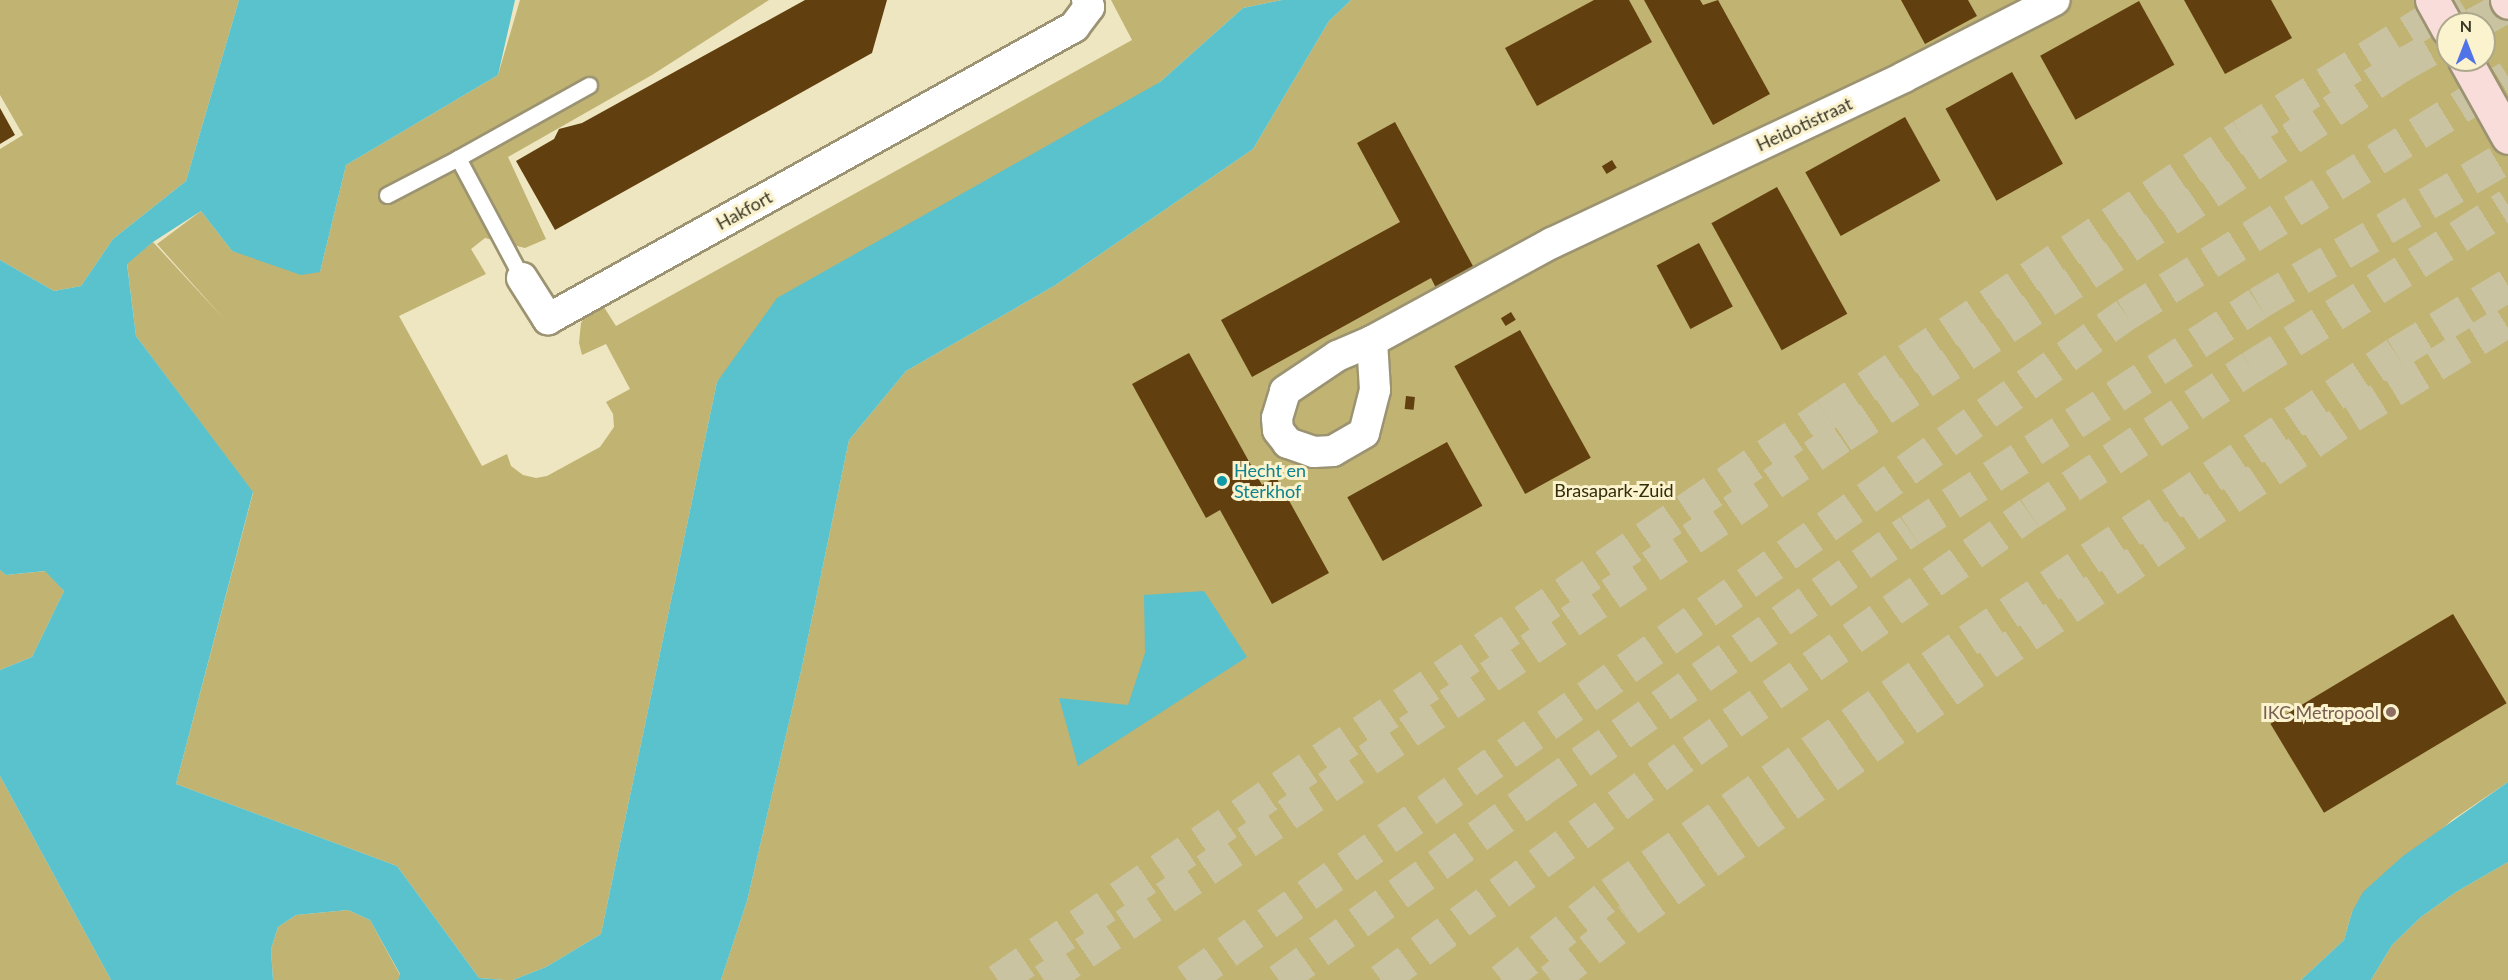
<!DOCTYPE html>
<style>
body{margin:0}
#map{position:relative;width:2508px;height:980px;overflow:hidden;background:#eee6c1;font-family:Lato,sans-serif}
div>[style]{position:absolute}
.green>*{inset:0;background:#c1b372}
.water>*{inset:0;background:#59c2cd}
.building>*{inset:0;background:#623f0e;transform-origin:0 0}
.highway-tunnel>*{height:33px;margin-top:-16.5px;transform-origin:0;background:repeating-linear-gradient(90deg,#cac3a2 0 33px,transparent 0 49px)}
.roads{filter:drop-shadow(2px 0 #9b9371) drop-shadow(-2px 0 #9b9371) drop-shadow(0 2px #9b9371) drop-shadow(0 -2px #9b9371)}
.lane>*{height:15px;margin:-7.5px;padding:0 7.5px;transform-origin:7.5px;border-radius:7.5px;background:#fff}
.street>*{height:30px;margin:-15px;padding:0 15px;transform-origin:15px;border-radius:15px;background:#fff}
.secondary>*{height:33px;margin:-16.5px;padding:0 16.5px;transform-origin:16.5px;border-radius:16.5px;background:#f9ddda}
.dots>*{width:16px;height:16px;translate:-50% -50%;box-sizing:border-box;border:3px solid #fbf3ce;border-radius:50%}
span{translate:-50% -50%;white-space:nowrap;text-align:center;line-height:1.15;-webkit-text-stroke:6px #fbf3ce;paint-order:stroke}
.street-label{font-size:18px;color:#393627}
.culture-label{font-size:18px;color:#0d838f}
.left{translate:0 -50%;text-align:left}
.park-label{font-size:18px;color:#332c09}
.education-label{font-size:18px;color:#785e54}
.right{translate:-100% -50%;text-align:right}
.north{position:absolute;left:2436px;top:12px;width:60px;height:60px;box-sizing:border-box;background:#fbf3ce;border:2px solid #ada78b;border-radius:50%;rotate:0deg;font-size:16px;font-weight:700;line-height:24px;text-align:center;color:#393627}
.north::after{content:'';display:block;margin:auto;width:21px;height:27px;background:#5173e8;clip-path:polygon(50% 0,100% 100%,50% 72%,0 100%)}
</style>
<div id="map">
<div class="green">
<i style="clip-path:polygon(0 0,239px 0,186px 181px,113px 239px,81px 286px,54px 291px,0 260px,0 149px,23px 135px,0 95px)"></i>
<i style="clip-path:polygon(520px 0,769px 0,652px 75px,508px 157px,546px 239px,525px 248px,485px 238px,471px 249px,486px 274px,399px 316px,482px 466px,507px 454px,511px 466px,523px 475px,536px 478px,547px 476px,600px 447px,614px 427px,613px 414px,606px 402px,630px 389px,606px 344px,582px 355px,579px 343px,581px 323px,587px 313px,602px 304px,616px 326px,1132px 40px,1111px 0,1282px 0,1243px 8px,1160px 82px,717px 382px,601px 934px,546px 967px,513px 980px,504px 980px,479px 978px,397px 866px,176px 784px,253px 493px,136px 336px,127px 263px,153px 242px,224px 319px,157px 244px,201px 211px,232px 251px,320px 272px,346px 165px,498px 75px)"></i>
<i style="clip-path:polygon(evenodd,1351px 0,2508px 0,2508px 782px,2452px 820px,2352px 912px,2344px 940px,2301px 980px,721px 980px,747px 901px,801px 671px,849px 440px,906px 371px,1054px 286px,1253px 149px,1329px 21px,1351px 0,2448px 24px,2484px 24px,2484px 60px,2448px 60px,2448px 24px)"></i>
<i style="clip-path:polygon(0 570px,6px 575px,46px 571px,64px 591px,32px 657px,0 670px)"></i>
<i style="clip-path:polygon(0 776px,111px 980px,0 980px)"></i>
<i style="clip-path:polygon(2508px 862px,2508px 980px,2371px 980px,2392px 945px,2421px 917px,2456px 892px)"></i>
<i style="clip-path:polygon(348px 910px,370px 920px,400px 975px,398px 980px,273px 980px,271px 949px,278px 927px,296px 915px)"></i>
</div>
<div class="water">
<i style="clip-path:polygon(239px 0,515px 0,498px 75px,346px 165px,320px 272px,301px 275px,232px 251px,201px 211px,153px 242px,127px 264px,136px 336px,253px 492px,176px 784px,397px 866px,479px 978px,504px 980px,398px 980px,400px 974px,370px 920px,348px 910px,296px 915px,278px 927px,271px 949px,273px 980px,111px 980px,0 776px,0 670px,32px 657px,64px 591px,45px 571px,6px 575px,0 570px,0 260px,54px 291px,81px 286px,113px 239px,186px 181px)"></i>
<i style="clip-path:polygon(1282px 0,1351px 0,1329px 21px,1253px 149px,1054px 286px,906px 371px,849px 440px,801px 671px,747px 901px,721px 980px,513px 980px,546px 967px,601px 934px,717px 382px,777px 298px,1160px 82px,1243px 8px)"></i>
<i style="clip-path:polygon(1204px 591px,1247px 657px,1078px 766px,1059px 698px,1128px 705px,1145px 653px,1144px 595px)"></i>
<i style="clip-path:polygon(2508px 782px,2508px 862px,2456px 892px,2421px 917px,2392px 945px,2371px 980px,2301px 980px,2344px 940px,2352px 912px,2363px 892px,2403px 856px)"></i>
</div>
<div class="building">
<i style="clip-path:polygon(805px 0,887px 0,872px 53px,555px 230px,516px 161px,554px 139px,559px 129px,582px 123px)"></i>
<i style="clip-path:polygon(1594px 0,1629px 0,1652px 42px,1537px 106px,1505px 48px)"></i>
<i style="clip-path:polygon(1644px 0,1700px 0,1703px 5px,1718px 0,1770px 94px,1713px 125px)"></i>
<i style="clip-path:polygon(1901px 0,1968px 0,1977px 16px,1925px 44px)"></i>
<i style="clip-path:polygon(2184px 0,2271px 0,2292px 38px,2225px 74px)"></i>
<i style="left:2139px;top:1px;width:73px;height:113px;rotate:61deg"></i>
<i style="left:2012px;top:72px;width:105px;height:76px;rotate:61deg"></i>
<i style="clip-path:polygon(0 108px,15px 135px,0 144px)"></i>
<i style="left:1905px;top:117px;width:73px;height:114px;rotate:61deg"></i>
<i style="clip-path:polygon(1395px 122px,1474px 268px,1436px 288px,1431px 278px,1252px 377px,1221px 320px,1400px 222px,1357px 143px)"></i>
<i style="left:1612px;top:160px;width:9px;height:12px;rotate:58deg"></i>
<i style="left:1777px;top:187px;width:145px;height:75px;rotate:61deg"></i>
<i style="left:1699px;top:243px;width:72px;height:48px;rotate:62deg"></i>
<i style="left:1511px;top:312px;width:9px;height:12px;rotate:58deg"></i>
<i style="left:1520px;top:330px;width:146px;height:75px;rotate:61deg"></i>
<i style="clip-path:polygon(1189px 353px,1262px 485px,1276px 477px,1329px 573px,1272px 604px,1220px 510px,1206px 518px,1132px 384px)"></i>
<i style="left:1406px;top:396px;width:9px;height:13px;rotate:6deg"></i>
<i style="left:1447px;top:442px;width:73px;height:114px;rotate:61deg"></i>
<i style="left:2453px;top:614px;width:104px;height:213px;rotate:59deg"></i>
</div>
<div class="highway-tunnel">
<i style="left:2474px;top:24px;width:39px;rotate:-29deg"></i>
<i style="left:998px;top:980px;width:1003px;rotate:-34.36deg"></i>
<i style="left:1826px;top:414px;width:501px;rotate:-33.85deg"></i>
<i style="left:2242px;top:135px;width:256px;rotate:-31.9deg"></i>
<i style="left:1044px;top:980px;width:966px;rotate:-34.28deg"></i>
<i style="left:1842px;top:436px;width:670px;rotate:-33.55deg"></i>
<i style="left:2400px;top:66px;width:55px;rotate:-29.4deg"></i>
<i style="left:1187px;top:980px;width:1151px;rotate:-35.35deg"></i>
<i style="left:2126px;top:314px;width:450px;rotate:-31.8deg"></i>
<i style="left:1279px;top:980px;width:324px;rotate:-35.9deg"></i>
<i style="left:1541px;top:790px;width:451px;rotate:-35.2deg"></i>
<i style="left:1910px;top:530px;width:415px;rotate:-33.1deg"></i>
<i style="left:2258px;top:303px;width:290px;rotate:-30.5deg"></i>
<i style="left:1381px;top:980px;width:386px;rotate:-36.4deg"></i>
<i style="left:1692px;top:751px;width:413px;rotate:-35.2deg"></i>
<i style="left:2030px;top:513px;width:265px;rotate:-33.5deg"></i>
<i style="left:2251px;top:367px;width:304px;rotate:-32.2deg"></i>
<i style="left:1502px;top:980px;width:139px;rotate:-38.6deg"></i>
<i style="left:1611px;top:893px;width:438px;rotate:-35.3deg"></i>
<i style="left:1968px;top:640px;width:515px;rotate:-33.84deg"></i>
<i style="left:2396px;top:353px;width:131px;rotate:-31.3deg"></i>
<i style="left:1551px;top:980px;width:99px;rotate:-38deg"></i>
<i style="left:1629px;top:919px;width:440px;rotate:-35.6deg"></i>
<i style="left:1987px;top:663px;width:440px;rotate:-34.2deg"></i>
<i style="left:2351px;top:416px;width:184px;rotate:-31.4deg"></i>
</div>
<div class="roads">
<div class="lane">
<i style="left:387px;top:195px;width:80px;rotate:-27.5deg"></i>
<i style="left:522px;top:278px;width:136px;rotate:-118.1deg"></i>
<i style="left:458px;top:158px;width:150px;rotate:-29.1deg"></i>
</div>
<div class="street">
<i style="left:522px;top:278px;width:49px;rotate:57.6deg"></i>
<i style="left:548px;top:319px;width:602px;rotate:-29.04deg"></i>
<i style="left:1074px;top:27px;width:25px;rotate:-53deg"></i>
<i style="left:1089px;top:7px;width:7px;rotate:-106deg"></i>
<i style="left:1372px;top:341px;width:49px;rotate:86.5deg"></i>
<i style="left:1375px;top:390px;width:44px;rotate:104.3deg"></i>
<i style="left:1364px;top:433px;width:36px;rotate:150deg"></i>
<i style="left:1333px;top:451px;width:19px;rotate:177deg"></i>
<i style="left:1314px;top:452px;width:28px;rotate:-161deg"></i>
<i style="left:1288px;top:443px;width:16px;rotate:-128deg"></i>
<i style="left:1278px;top:430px;width:12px;rotate:-95deg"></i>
<i style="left:1277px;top:418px;width:28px;rotate:-73deg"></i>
<i style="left:1285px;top:391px;width:63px;rotate:-33.9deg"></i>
<i style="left:1337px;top:356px;width:38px;rotate:-23deg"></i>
<i style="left:1372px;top:341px;width:205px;rotate:-28.6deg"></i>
<i style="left:1552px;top:243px;width:389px;rotate:-25.2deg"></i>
<i style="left:1904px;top:77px;width:169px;rotate:-27deg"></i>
</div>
<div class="secondary">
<i style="left:2432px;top:0;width:33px;rotate:61deg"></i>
<i style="left:2507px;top:0;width:2px;rotate:63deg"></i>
<i style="left:2465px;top:60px;width:88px;rotate:60.8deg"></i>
</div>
</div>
<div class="dots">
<i style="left:1222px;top:481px;background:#0f9aa8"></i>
<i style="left:2391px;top:712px;background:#8d6e63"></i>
</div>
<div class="street-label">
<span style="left:1804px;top:124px;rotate:-25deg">Heidotistraat</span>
<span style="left:744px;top:210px;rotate:-29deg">Hakfort</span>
</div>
<div class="culture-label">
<span class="left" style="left:1234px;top:481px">Hecht en<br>Sterkhof</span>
</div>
<div class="park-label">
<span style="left:1614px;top:490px">Brasapark-Zuid</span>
</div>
<div class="education-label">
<span class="right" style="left:2379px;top:712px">IKC Metropool</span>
</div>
<div class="north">N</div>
</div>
